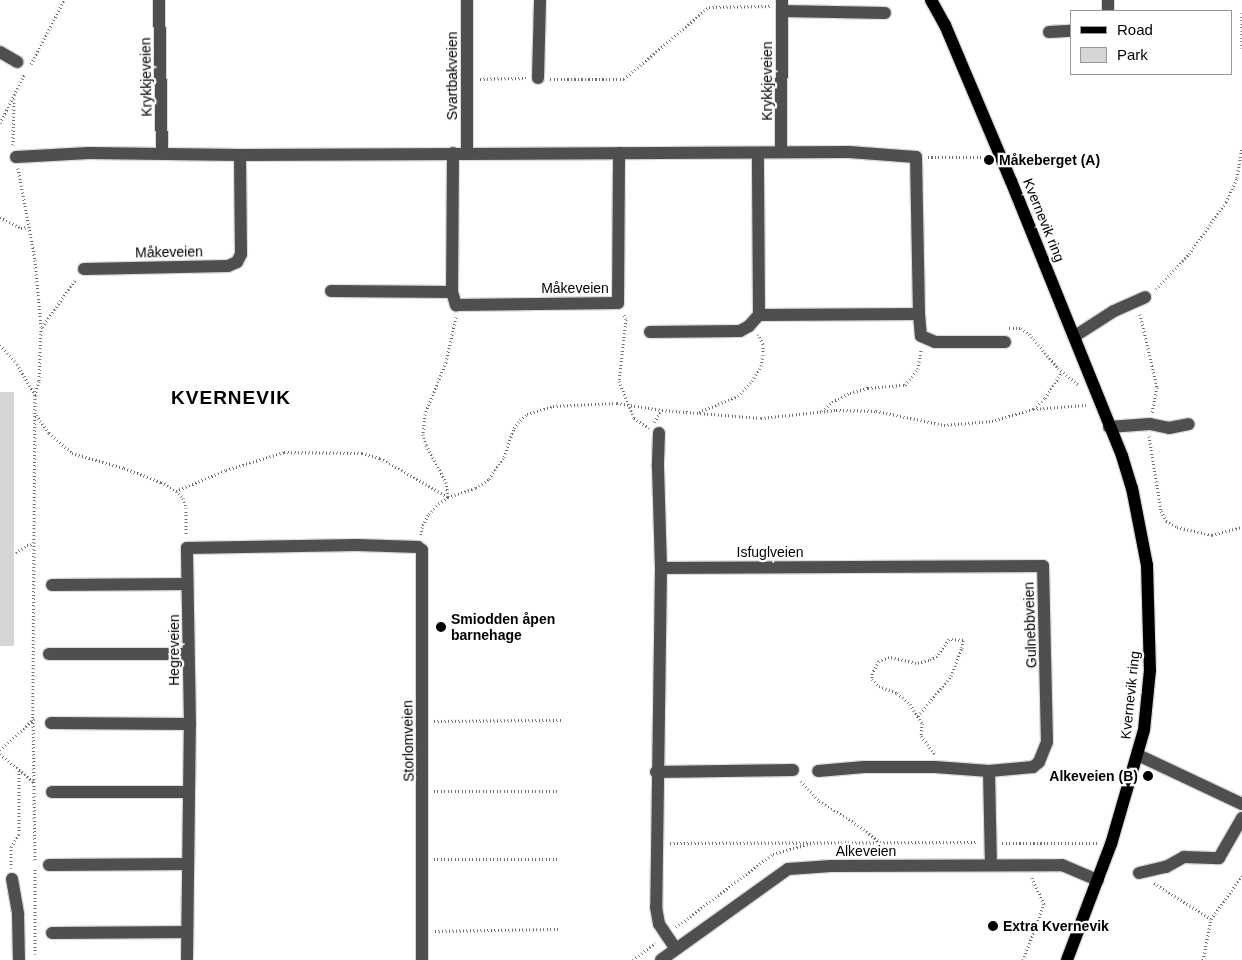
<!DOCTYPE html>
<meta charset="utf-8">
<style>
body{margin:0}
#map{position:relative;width:1242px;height:960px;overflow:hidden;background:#fff;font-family:Helvetica,sans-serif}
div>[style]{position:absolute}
.green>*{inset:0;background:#d6d6d6;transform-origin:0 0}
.path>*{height:3px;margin-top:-1.5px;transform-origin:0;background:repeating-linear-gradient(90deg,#717171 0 1px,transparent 0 3.5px)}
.roads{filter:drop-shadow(1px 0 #dbdbdb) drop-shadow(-1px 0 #dbdbdb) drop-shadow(0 1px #dbdbdb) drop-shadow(0 -1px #dbdbdb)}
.minor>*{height:12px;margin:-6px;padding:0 6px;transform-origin:6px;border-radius:6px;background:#4f4f4f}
.major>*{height:12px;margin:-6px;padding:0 6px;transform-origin:6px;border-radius:6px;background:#000}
.dots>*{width:14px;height:14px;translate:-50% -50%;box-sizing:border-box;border:2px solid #fff;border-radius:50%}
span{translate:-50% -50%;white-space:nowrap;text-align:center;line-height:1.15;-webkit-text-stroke:4.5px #fff;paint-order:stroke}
.street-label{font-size:14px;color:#000}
.poi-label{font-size:14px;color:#000;font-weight:700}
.left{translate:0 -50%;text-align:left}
.right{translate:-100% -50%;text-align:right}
.district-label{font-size:19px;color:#000;font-weight:700;letter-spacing:1px}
.legend{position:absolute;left:1070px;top:10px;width:162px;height:65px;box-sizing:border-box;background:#fff;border:1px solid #999;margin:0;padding:6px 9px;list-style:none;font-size:15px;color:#000}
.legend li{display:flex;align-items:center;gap:10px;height:25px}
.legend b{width:25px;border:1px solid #999}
</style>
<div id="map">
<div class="green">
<i style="left:0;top:392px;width:14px;height:254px"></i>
</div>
<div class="path">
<i style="left:1242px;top:13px;width:35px;rotate:90deg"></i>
<i style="left:31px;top:64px;width:72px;rotate:-62.7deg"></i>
<i style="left:480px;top:79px;width:46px;rotate:-1.2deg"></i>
<i style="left:550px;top:79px;width:74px"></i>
<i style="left:624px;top:79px;width:111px;rotate:-40.3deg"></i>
<i style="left:709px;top:7px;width:61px;rotate:-0.9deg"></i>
<i style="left:0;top:123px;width:56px;rotate:-63.4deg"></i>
<i style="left:13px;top:145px;width:46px;rotate:-88.8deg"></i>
<i style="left:928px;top:157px;width:57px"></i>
<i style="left:18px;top:168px;width:94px;rotate:79.5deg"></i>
<i style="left:35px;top:260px;width:67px;rotate:84.9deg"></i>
<i style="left:41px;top:327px;width:54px;rotate:92.1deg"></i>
<i style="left:39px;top:381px;width:15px;rotate:106deg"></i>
<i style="left:35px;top:395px;width:324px;rotate:90.4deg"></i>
<i style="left:33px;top:719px;width:143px;rotate:89.2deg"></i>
<i style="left:0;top:217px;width:24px;rotate:28deg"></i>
<i style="left:21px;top:228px;width:7px;rotate:-8deg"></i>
<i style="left:1156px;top:289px;width:48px;rotate:-46.7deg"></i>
<i style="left:1189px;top:254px;width:64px;rotate:-54.6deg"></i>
<i style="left:1226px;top:202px;width:26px;rotate:-65deg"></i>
<i style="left:1237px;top:178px;width:30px;rotate:-81deg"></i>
<i style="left:1140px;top:314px;width:75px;rotate:76.9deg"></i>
<i style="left:1157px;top:387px;width:26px;rotate:101deg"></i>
<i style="left:624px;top:315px;width:4px;rotate:63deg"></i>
<i style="left:626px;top:319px;width:62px;rotate:96.4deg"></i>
<i style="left:619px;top:381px;width:40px;rotate:68deg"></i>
<i style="left:634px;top:418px;width:18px;rotate:34deg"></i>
<i style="left:456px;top:317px;width:46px;rotate:102.5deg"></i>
<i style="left:446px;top:362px;width:56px;rotate:112deg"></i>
<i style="left:425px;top:414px;width:20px;rotate:96deg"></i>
<i style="left:423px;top:434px;width:11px;rotate:75deg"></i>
<i style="left:426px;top:445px;width:42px;rotate:61.6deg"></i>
<i style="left:446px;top:482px;width:15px;rotate:82deg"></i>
<i style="left:448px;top:497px;width:29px;rotate:-18deg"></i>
<i style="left:476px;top:488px;width:16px;rotate:-35deg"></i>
<i style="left:489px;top:479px;width:27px;rotate:-56deg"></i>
<i style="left:504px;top:457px;width:31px;rotate:-71deg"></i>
<i style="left:514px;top:428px;width:10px;rotate:-53deg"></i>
<i style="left:520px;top:420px;width:9px;rotate:-41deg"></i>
<i style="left:527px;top:414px;width:27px;rotate:-17deg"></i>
<i style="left:553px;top:406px;width:64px;rotate:-2.7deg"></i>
<i style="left:617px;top:403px;width:46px;rotate:8.8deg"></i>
<i style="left:662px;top:410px;width:99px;rotate:4.6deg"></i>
<i style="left:761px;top:418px;width:75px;rotate:-6.1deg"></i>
<i style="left:836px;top:410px;width:40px;rotate:1.4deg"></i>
<i style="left:876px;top:411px;width:69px;rotate:11.6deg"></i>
<i style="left:944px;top:425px;width:48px;rotate:-4.8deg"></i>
<i style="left:992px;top:421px;width:43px;rotate:-16.3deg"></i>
<i style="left:1033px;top:409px;width:53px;rotate:-4.3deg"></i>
<i style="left:42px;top:327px;width:59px;rotate:-54.7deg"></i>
<i style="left:1009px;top:328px;width:12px"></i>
<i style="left:1021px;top:328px;width:10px;rotate:37deg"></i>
<i style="left:1029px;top:334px;width:45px;rotate:49.5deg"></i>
<i style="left:1058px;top:368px;width:26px;rotate:40deg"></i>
<i style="left:0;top:345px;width:25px;rotate:48deg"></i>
<i style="left:17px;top:364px;width:36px;rotate:60deg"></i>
<i style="left:1034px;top:409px;width:16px;rotate:-45deg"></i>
<i style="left:1045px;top:398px;width:31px;rotate:-57deg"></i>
<i style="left:822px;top:411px;width:13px;rotate:-42deg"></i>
<i style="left:832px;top:402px;width:20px;rotate:-27deg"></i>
<i style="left:850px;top:393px;width:19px;rotate:-16deg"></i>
<i style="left:868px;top:388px;width:37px;rotate:-5deg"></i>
<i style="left:905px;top:385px;width:21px;rotate:-51deg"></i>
<i style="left:918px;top:369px;width:20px;rotate:-81deg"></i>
<i style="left:699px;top:412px;width:42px;rotate:-22.3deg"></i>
<i style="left:738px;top:396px;width:21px;rotate:-47deg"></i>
<i style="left:752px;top:381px;width:17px;rotate:-59deg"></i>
<i style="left:761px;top:366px;width:11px;rotate:-80deg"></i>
<i style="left:763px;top:355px;width:11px;rotate:-90deg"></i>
<i style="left:763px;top:344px;width:11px;rotate:-117deg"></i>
<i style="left:36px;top:415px;width:22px;rotate:54deg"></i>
<i style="left:49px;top:433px;width:30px;rotate:41deg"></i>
<i style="left:72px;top:453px;width:54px;rotate:16.1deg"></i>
<i style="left:124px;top:468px;width:40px;rotate:21deg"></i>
<i style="left:161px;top:482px;width:17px;rotate:31deg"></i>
<i style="left:176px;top:491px;width:10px;rotate:45deg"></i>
<i style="left:183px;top:498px;width:10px;rotate:73deg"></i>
<i style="left:186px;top:508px;width:27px;rotate:90deg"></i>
<i style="left:654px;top:422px;width:14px;rotate:-56deg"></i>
<i style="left:1149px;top:436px;width:76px;rotate:80.9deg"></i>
<i style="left:1161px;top:511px;width:11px;rotate:63deg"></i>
<i style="left:1166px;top:521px;width:13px;rotate:29deg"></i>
<i style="left:1177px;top:527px;width:36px;rotate:13deg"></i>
<i style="left:1212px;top:535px;width:31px;rotate:-15deg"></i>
<i style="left:176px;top:491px;width:54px;rotate:-22.8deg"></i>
<i style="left:226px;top:470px;width:61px;rotate:-17.2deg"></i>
<i style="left:284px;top:452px;width:78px;rotate:0.7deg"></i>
<i style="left:362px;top:453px;width:19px;rotate:16deg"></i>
<i style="left:380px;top:458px;width:78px;rotate:29.8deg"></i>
<i style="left:448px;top:497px;width:11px;rotate:146deg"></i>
<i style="left:439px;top:503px;width:16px;rotate:133deg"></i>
<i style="left:428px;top:515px;width:13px;rotate:117deg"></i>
<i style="left:422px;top:527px;width:8px;rotate:97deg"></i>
<i style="left:16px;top:553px;width:14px;rotate:-36deg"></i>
<i style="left:27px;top:545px;width:7px;rotate:-8deg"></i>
<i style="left:918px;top:716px;width:52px;rotate:-50.5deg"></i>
<i style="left:951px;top:676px;width:30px;rotate:-69deg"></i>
<i style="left:962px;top:648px;width:8px;rotate:-83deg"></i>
<i style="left:963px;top:640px;width:14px;rotate:-176deg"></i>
<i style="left:949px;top:639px;width:21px;rotate:125deg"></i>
<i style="left:937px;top:656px;width:9px;rotate:153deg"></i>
<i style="left:929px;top:660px;width:13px;rotate:167deg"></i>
<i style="left:916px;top:663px;width:28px;rotate:-167deg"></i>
<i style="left:889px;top:657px;width:11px;rotate:158deg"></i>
<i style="left:879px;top:661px;width:14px;rotate:120deg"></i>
<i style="left:872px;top:673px;width:6px;rotate:90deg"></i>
<i style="left:872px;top:679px;width:10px;rotate:45deg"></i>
<i style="left:879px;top:686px;width:19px;rotate:21deg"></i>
<i style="left:897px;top:693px;width:17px;rotate:40deg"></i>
<i style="left:910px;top:704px;width:22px;rotate:58deg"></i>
<i style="left:922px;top:723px;width:13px;rotate:94deg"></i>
<i style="left:921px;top:736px;width:23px;rotate:52deg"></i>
<i style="left:434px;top:721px;width:127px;rotate:-0.5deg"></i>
<i style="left:0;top:750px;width:46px;rotate:-42.4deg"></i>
<i style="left:0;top:754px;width:44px;rotate:39.5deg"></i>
<i style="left:801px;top:781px;width:27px;rotate:48deg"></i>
<i style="left:819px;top:801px;width:39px;rotate:31deg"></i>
<i style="left:852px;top:821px;width:35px;rotate:37deg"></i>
<i style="left:434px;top:791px;width:124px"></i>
<i style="left:670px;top:843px;width:308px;rotate:-0.2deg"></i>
<i style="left:1002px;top:843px;width:96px"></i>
<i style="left:434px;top:859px;width:125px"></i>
<i style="left:11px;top:868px;width:21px;rotate:-90deg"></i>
<i style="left:11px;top:847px;width:15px;rotate:-58deg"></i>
<i style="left:19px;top:834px;width:65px;rotate:-90deg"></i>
<i style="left:1154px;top:883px;width:67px;rotate:32.3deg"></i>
<i style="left:676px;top:927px;width:121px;rotate:-37deg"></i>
<i style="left:773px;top:854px;width:40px;rotate:-16deg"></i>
<i style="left:435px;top:931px;width:125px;rotate:-0.9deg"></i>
<i style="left:35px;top:954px;width:86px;rotate:-90deg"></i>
<i style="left:633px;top:960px;width:28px;rotate:-38deg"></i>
<i style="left:1023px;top:960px;width:60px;rotate:-69.4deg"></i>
<i style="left:1044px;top:904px;width:29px;rotate:-115deg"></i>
<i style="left:1203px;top:960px;width:42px;rotate:-79deg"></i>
<i style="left:1211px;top:919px;width:53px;rotate:-54.2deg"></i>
</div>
<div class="roads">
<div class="minor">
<i style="left:159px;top:0;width:153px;rotate:88.9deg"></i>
<i style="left:1108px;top:0;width:11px;rotate:90deg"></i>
<i style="left:782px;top:11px;width:103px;rotate:1.1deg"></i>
<i style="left:1049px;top:32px;width:22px;rotate:-3deg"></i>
<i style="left:0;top:52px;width:20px;rotate:30deg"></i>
<i style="left:538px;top:78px;width:78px;rotate:-88.5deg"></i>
<i style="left:781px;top:152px;width:152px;rotate:-89.6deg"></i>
<i style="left:453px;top:153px;width:139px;rotate:90.4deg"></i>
<i style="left:452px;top:292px;width:14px;rotate:73deg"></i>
<i style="left:456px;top:305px;width:162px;rotate:-0.7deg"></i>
<i style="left:618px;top:303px;width:150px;rotate:-89.6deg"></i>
<i style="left:467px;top:153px;width:153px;rotate:-90deg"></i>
<i style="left:16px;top:157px;width:73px;rotate:-3.1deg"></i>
<i style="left:89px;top:153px;width:151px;rotate:0.8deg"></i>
<i style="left:240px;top:155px;width:609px;rotate:-0.28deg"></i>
<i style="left:849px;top:152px;width:67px;rotate:4.3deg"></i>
<i style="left:916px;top:157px;width:157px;rotate:88.9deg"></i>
<i style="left:919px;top:314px;width:160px;rotate:179.6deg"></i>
<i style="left:759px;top:315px;width:162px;rotate:-90.4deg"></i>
<i style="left:84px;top:269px;width:144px;rotate:-1.2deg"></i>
<i style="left:228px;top:266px;width:10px;rotate:-24deg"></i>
<i style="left:237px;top:262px;width:9px;rotate:-63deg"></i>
<i style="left:241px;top:254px;width:99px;rotate:-90.6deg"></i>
<i style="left:331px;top:291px;width:121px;rotate:0.5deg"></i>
<i style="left:919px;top:314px;width:22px;rotate:85deg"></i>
<i style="left:921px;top:336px;width:15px;rotate:23deg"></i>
<i style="left:935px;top:342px;width:70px"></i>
<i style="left:650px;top:332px;width:90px;rotate:-0.6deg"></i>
<i style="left:740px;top:331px;width:10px;rotate:-29deg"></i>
<i style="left:749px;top:326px;width:15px;rotate:-48deg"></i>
<i style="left:1075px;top:336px;width:46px;rotate:-32.7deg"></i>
<i style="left:1114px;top:311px;width:34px;rotate:-24deg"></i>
<i style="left:1109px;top:427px;width:41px;rotate:-4.2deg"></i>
<i style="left:1150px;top:424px;width:19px;rotate:12deg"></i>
<i style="left:1169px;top:428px;width:20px;rotate:-11deg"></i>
<i style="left:659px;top:433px;width:34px;rotate:92deg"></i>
<i style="left:658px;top:467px;width:101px;rotate:88.3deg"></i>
<i style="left:661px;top:568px;width:339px;rotate:90.8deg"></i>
<i style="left:656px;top:907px;width:17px;rotate:80deg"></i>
<i style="left:659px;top:924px;width:30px;rotate:56deg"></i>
<i style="left:661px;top:568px;width:382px;rotate:-0.3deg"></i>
<i style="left:1043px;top:566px;width:176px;rotate:88.7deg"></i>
<i style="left:1047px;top:742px;width:22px;rotate:112deg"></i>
<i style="left:1039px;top:762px;width:8px;rotate:140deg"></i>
<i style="left:1033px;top:767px;width:44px;rotate:174.8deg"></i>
<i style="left:989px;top:771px;width:54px;rotate:-175.8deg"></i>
<i style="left:935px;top:767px;width:71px;rotate:180deg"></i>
<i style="left:864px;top:767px;width:46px;rotate:175deg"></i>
<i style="left:52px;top:585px;width:135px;rotate:-0.4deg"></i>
<i style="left:49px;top:654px;width:138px"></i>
<i style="left:51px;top:723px;width:139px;rotate:0.4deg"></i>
<i style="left:1138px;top:755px;width:115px;rotate:25.2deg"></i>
<i style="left:989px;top:771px;width:93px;rotate:88.8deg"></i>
<i style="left:656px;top:772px;width:137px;rotate:-0.8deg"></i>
<i style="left:52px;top:792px;width:137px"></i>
<i style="left:49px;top:865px;width:139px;rotate:-0.4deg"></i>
<i style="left:1139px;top:873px;width:28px;rotate:-13deg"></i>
<i style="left:1166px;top:867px;width:21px;rotate:-29deg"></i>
<i style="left:1184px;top:857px;width:35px;rotate:2deg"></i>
<i style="left:1219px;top:858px;width:46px;rotate:-60.1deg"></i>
<i style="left:12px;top:879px;width:36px;rotate:80deg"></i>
<i style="left:18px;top:914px;width:46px;rotate:88.8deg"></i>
<i style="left:52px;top:933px;width:135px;rotate:-0.4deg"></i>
<i style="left:187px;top:960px;width:236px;rotate:-89.3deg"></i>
<i style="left:190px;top:724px;width:176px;rotate:-91deg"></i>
<i style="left:187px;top:548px;width:170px;rotate:-1deg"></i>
<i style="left:357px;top:545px;width:61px;rotate:1.9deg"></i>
<i style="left:418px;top:547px;width:5px;rotate:37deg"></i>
<i style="left:422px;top:550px;width:410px;rotate:90deg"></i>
<i style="left:661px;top:960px;width:156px;rotate:-35.6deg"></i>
<i style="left:788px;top:869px;width:43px;rotate:-4deg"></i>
<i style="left:831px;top:866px;width:231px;rotate:-0.2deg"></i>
<i style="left:1062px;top:865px;width:39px;rotate:23deg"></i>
</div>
<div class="major">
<i style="left:931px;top:0;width:29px;rotate:61deg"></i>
<i style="left:945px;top:25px;width:169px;rotate:67.1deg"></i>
<i style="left:1011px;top:181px;width:297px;rotate:68deg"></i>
<i style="left:1122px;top:456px;width:34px;rotate:73deg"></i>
<i style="left:1132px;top:488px;width:78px;rotate:79deg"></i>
<i style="left:1147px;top:565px;width:105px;rotate:88.4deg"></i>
<i style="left:1150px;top:670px;width:60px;rotate:95.7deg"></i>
<i style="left:1144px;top:730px;width:119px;rotate:106.1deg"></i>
<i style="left:1111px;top:844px;width:124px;rotate:110.8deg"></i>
</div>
</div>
<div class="dots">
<i style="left:989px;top:160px;background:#000"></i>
<i style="left:441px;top:627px;background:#000"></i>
<i style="left:1148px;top:776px;background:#000"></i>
<i style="left:993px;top:926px;background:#000"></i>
</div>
<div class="street-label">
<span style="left:452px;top:76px;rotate:-90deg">Svartbakveien</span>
<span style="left:146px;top:77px;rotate:-91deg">Krykkjeveien</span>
<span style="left:767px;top:81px;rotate:-90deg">Krykkjeveien</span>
<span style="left:1044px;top:220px;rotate:68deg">Kvernevik ring</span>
<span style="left:169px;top:252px;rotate:-1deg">Måkeveien</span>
<span style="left:575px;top:288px">Måkeveien</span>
<span style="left:770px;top:552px">Isfuglveien</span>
<span style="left:1030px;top:625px;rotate:-92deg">Gulnebbveien</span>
<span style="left:174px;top:650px;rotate:-90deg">Hegreveien</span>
<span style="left:1130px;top:695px;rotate:-84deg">Kvernevik ring</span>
<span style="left:408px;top:741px;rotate:-91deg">Storlomveien</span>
<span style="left:866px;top:851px">Alkeveien</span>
</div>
<div class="poi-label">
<span class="left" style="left:999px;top:160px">Måkeberget (A)</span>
<span class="left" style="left:451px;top:627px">Smiodden åpen<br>barnehage</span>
<span class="right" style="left:1138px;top:776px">Alkeveien (B)</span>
<span class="left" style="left:1003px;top:926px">Extra Kvernevik</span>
</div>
<div class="district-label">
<span style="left:231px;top:398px">KVERNEVIK</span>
</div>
<ul class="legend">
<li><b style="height:6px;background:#000"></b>Road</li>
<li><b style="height:14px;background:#d6d6d6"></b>Park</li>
</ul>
</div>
